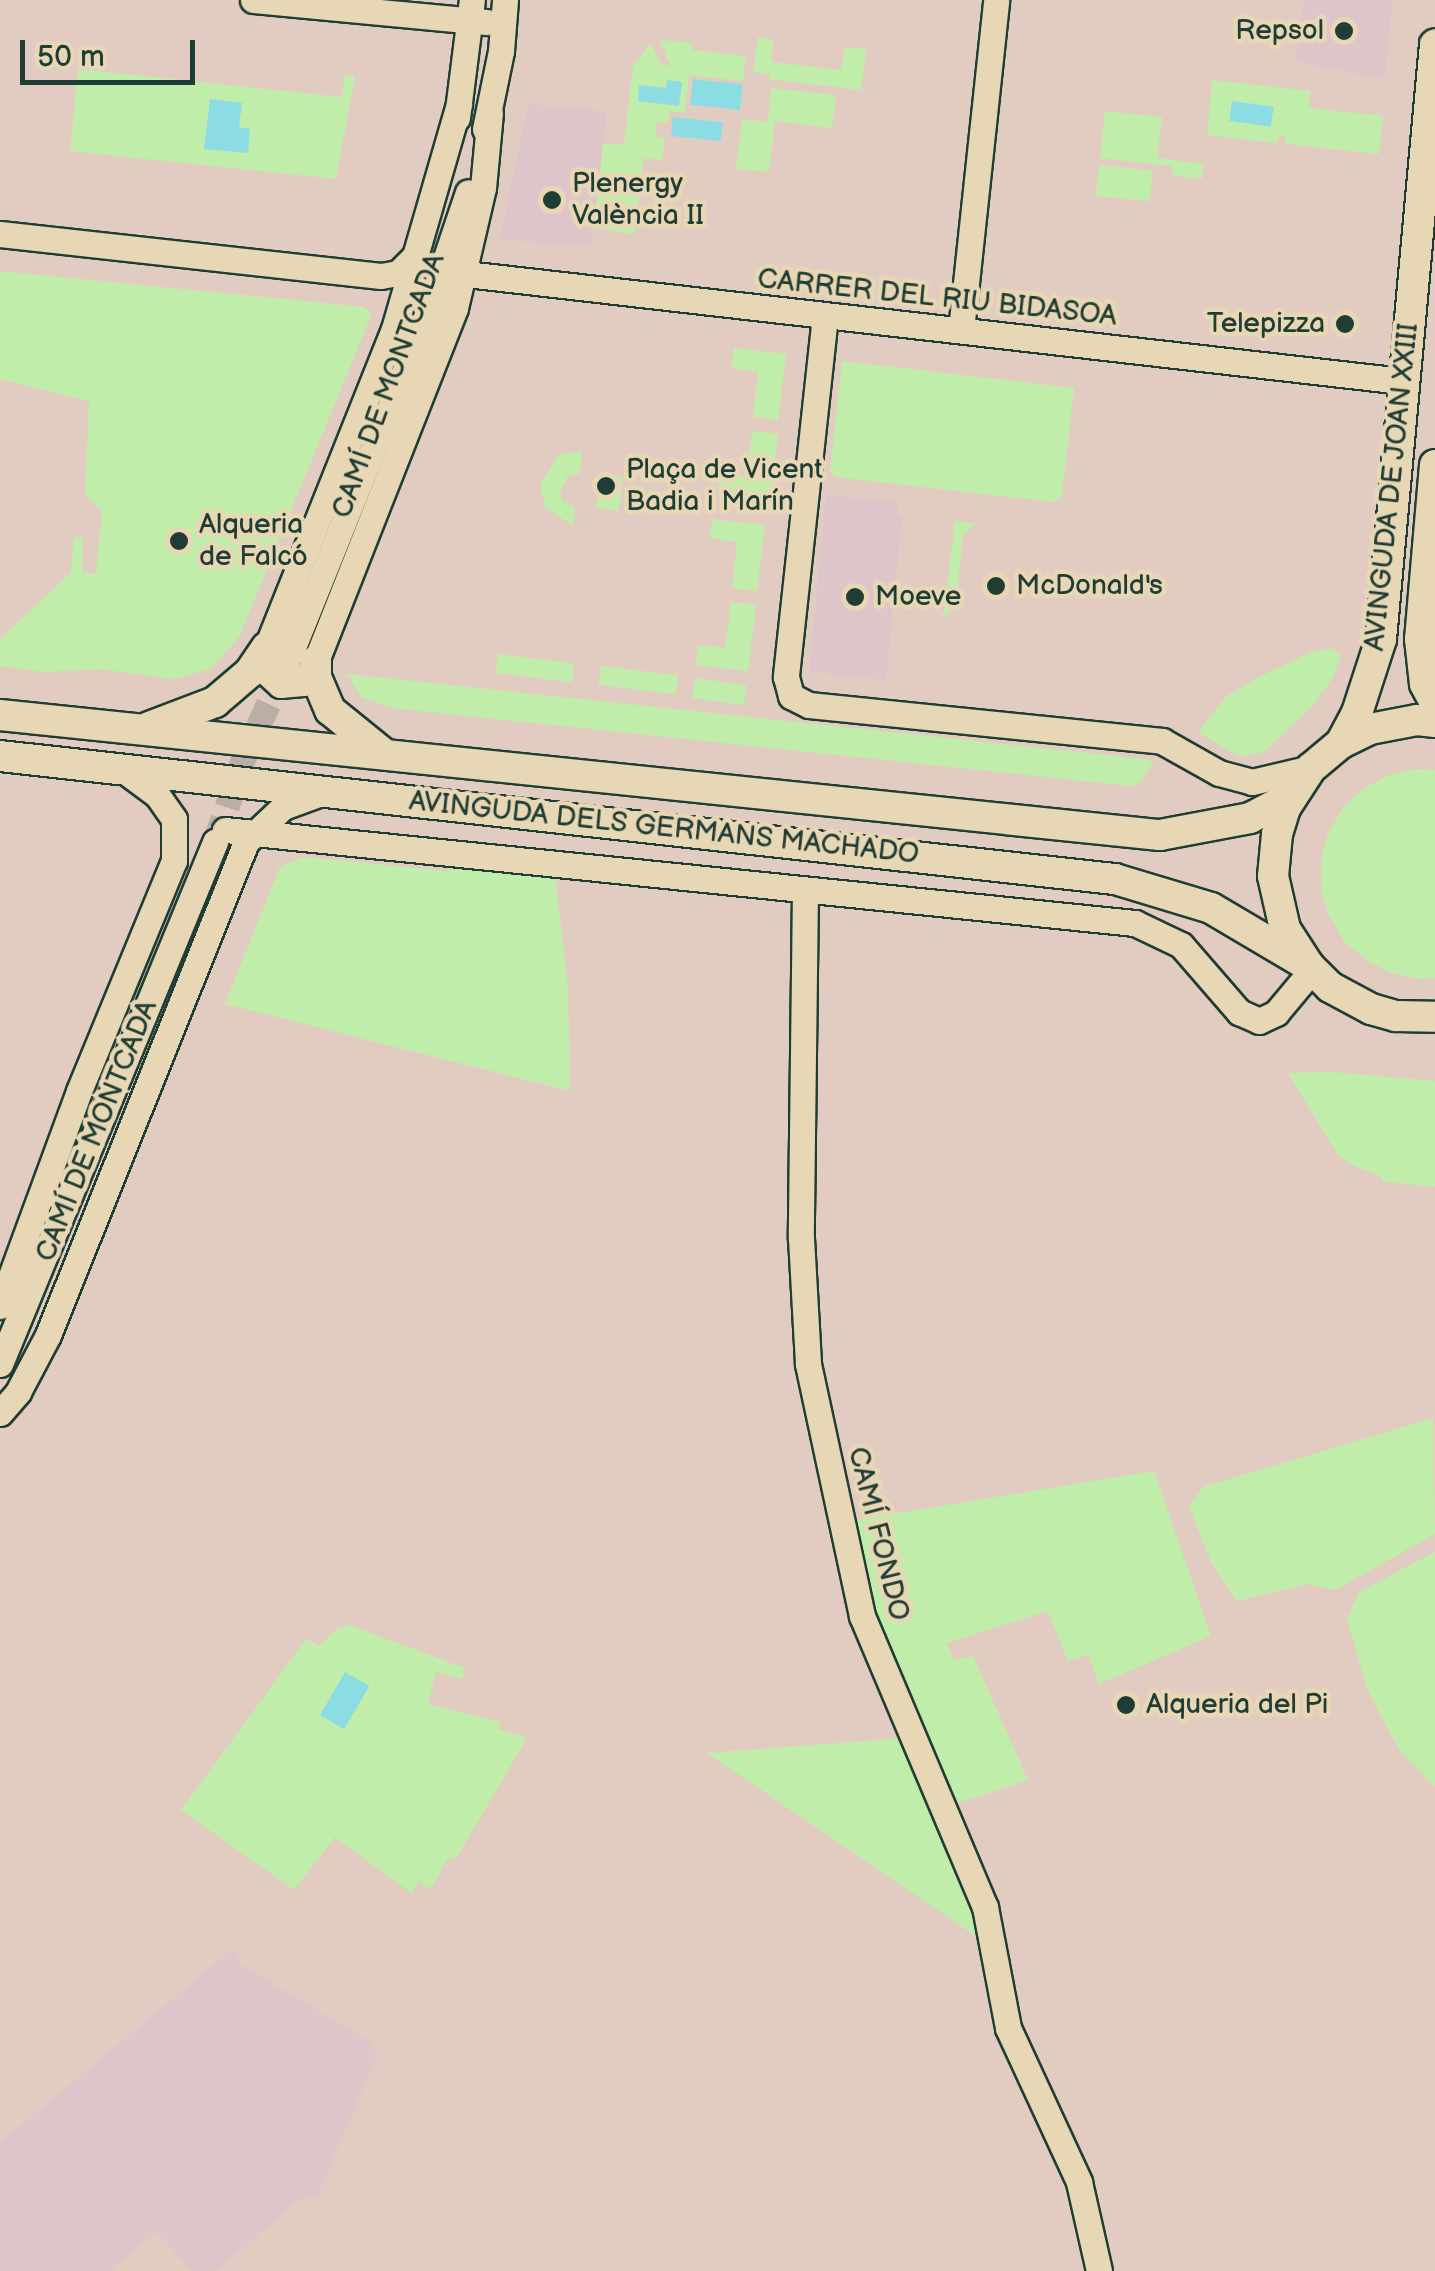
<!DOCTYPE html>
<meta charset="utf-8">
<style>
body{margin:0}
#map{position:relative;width:1435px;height:2271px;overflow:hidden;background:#e2ccc1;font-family:"Balsamiq Sans",sans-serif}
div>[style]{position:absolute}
.built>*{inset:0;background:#dec5ca}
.green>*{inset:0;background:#c1edaa;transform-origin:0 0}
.water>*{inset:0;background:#8bdce3;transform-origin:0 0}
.minor-tunnel>*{height:25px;margin-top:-12.5px;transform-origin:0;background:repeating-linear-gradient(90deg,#bbafa5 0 25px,transparent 0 37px)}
.roads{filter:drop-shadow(2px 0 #1f3d34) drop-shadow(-2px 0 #1f3d34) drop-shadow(0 2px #1f3d34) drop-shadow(0 -2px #1f3d34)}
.minor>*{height:25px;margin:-12.5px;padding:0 12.5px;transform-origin:12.5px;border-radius:12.5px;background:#e8d7b4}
.major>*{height:30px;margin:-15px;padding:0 15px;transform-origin:15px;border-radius:15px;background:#e8d7b4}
.dots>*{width:28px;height:28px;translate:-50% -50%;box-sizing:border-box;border:5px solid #e8d7b4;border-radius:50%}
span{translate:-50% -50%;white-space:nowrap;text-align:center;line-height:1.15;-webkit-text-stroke:9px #e8d7b4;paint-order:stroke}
.poi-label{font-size:28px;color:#1f3d34}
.right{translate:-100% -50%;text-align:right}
.left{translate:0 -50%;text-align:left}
.street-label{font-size:28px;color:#1f3d34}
.scale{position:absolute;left:20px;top:40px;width:175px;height:45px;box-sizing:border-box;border:5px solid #1f3d34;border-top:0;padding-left:12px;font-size:30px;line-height:35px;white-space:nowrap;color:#1f3d34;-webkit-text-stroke:8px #e8d7b4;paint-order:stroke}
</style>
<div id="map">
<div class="built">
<i style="clip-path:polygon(1304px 0,1393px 0,1384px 79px,1294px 61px)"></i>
<i style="clip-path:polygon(528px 104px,607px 111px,591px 247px,500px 240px)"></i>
<i style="clip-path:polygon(826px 495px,898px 502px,897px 514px,902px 516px,886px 680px,809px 672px)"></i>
<i style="clip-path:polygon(232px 1949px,240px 1964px,373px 2043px,370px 2048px,378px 2053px,317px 2197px,307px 2194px,215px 2271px,192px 2271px,157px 2232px,109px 2271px,0 2271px,0 2143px)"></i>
</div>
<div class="green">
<i style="clip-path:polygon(758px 37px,773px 40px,771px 62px,841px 70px,845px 47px,866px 49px,861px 90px,769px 79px,769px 74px,753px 72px)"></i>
<i style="clip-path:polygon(659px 40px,692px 43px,692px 50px,746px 56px,743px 81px,689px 75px,685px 113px,670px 111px,668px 122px,657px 122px,655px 137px,665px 138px,662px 160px,644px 158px,634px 234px,594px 228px,603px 143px,624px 145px,633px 65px,651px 43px,661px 64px,671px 66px)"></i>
<i style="clip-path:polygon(78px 69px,342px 97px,345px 75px,355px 76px,336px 179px,70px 151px)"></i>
<i style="clip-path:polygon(1212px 80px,1310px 91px,1309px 108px,1383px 116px,1379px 154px,1286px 144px,1286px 136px,1278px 136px,1277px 143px,1207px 135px)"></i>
<i style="clip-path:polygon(771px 88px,836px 95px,832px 128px,775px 121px,769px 172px,736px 169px,742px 119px,768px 122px)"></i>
<i style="clip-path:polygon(1105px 111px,1162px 117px,1157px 158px,1203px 164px,1202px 179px,1172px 175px,1172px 166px,1100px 158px)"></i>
<i style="left:1099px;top:165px;width:54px;height:31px;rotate:6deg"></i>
<i style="clip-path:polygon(0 271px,364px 307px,372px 313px,240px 635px,212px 668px,175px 679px,100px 669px,43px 672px,0 666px,0 639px,71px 572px,74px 537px,83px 538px,82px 572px,96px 574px,102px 512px,85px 493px,89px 401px,0 379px)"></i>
<i style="clip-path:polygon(734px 348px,786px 354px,778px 420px,753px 417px,758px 372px,731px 368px)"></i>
<i style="clip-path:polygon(842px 361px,1074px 388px,1062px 496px,1054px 502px,835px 477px,830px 471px)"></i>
<i style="clip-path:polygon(752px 431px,778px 434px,770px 500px,718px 494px,720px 475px,747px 477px)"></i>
<i style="clip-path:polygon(582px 451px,580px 473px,567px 477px,560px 492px,563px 501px,575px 507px,573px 526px,545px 507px,540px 485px,558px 455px)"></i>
<i style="left:600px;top:474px;width:23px;height:34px;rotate:7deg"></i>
<i style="clip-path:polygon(712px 519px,765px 525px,757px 591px,732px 588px,737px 542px,710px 538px)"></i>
<i style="clip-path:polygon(955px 521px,976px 524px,963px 535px,956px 604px,943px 618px)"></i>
<i style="clip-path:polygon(731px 602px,756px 605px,748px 671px,696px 665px,698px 645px,725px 648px)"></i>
<i style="clip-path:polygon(1333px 648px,1341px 656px,1333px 677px,1315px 703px,1264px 752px,1240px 757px,1198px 732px,1227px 696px,1253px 680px,1311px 652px)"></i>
<i style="left:498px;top:654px;width:77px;height:19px;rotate:7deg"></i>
<i style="left:601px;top:666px;width:78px;height:19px;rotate:7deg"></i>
<i style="clip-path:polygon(347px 674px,1154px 760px,1142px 781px,1131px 786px,392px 708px,361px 697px)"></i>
<i style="left:695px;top:678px;width:52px;height:20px;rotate:8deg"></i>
<i style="clip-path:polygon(1417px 769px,1435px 770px,1435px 978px,1419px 979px,1391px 973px,1366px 960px,1344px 941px,1329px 916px,1321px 889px,1321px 860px,1328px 833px,1343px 808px,1364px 788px,1389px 775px)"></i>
<i style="clip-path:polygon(303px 857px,447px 871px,470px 866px,555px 876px,568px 986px,570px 1091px,225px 1004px,280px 867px)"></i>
<i style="clip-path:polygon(1331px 1072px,1435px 1081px,1435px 1187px,1382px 1181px,1381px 1176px,1349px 1164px,1336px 1152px,1288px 1073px)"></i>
<i style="clip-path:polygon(1433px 1418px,1435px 1534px,1335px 1590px,1308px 1584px,1237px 1601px,1211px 1562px,1189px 1507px,1203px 1487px)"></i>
<i style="clip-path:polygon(1154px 1471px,1211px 1636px,1099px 1684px,1088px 1655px,1068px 1662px,1048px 1611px,947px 1643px,954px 1660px,973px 1656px,1028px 1780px,958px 1803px,875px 1618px,850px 1521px)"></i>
<i style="clip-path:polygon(1435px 1552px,1435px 1787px,1401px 1752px,1387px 1728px,1367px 1688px,1347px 1619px,1359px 1592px)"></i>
<i style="clip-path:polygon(349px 1625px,465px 1668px,462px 1679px,436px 1672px,428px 1704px,501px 1722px,498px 1729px,527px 1738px,457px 1857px,447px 1860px,430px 1890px,420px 1881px,411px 1893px,335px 1837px,294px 1890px,181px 1810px,306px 1639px,319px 1646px,335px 1630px)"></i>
<i style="clip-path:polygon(893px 1739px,903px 1742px,977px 1910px,980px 1939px,707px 1753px)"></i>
</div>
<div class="water">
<i style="left:693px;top:79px;width:50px;height:26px;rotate:6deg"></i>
<i style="clip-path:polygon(667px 80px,682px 82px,679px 106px,638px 101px,639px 85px,666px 88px)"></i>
<i style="clip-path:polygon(210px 99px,242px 103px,239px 127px,250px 129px,248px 153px,204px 149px)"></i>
<i style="left:1232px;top:101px;width:42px;height:20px;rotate:8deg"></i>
<i style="left:673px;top:117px;width:50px;height:19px;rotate:6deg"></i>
<i style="left:345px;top:1672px;width:28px;height:50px;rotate:30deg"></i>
</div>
<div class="minor-tunnel">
<i style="left:215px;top:842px;width:87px;rotate:-71.1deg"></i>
<i style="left:243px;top:760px;width:97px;rotate:-65.6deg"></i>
</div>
<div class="roads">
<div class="minor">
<i style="left:253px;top:0;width:235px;rotate:5.4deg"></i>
<i style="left:459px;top:104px;width:234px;rotate:106.1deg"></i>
<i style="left:394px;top:329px;width:342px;rotate:111.8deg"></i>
<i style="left:267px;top:647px;width:25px;rotate:92deg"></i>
<i style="left:266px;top:672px;width:19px;rotate:43deg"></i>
<i style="left:280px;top:685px;width:23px;rotate:-5deg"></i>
<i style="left:303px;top:683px;width:26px;rotate:-59deg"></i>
<i style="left:316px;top:661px;width:379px;rotate:-68.5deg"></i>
<i style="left:455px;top:308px;width:123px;rotate:-76.9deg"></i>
<i style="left:483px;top:188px;width:75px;rotate:-84.7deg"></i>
<i style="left:457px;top:118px;width:119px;rotate:-82.8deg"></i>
<i style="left:485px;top:129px;width:80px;rotate:-78.4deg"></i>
<i style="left:501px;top:51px;width:51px;rotate:-85.5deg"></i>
<i style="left:0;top:234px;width:383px;rotate:6.3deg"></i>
<i style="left:381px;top:276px;width:17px;rotate:-10deg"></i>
<i style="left:398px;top:273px;width:25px;rotate:-45deg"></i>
<i style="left:466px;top:274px;width:942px;rotate:6.52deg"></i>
<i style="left:825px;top:316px;width:363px;rotate:96.2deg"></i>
<i style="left:786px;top:677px;width:20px;rotate:75deg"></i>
<i style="left:791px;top:696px;width:20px;rotate:27deg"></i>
<i style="left:809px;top:705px;width:355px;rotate:5.8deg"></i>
<i style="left:1162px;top:741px;width:65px;rotate:29.3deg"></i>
<i style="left:1219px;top:773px;width:34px;rotate:15deg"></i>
<i style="left:1252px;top:782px;width:61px;rotate:-13.3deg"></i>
<i style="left:961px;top:330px;width:332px;rotate:-83.9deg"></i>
<i style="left:283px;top:672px;width:373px;rotate:-68deg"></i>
<i style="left:423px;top:326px;width:141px;rotate:-71.4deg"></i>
<i style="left:225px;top:830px;width:915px;rotate:5.84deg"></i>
<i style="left:1135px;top:923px;width:51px;rotate:25.6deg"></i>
<i style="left:1181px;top:945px;width:89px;rotate:49.1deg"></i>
<i style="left:1239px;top:1012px;width:22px;rotate:24deg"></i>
<i style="left:1259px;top:1021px;width:19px;rotate:-25deg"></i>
<i style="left:1276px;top:1013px;width:56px;rotate:-50.1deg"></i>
<i style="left:805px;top:890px;width:348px;rotate:90.7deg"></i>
<i style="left:801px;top:1238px;width:126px;rotate:86.8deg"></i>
<i style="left:808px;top:1364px;width:258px;rotate:77.9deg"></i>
<i style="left:862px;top:1616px;width:316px;rotate:67.1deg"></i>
<i style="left:985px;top:1907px;width:123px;rotate:79.2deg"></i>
<i style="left:1008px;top:2028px;width:170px;rotate:65.2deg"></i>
<i style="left:1079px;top:2182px;width:91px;rotate:77.3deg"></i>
<i style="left:0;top:1306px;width:229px;rotate:-69.8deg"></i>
<i style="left:79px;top:1091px;width:249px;rotate:-67.6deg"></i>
<i style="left:174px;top:861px;width:42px;rotate:-90deg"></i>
<i style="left:174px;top:819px;width:29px;rotate:-125deg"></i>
<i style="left:157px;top:795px;width:44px;rotate:-143.4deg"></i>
<i style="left:0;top:1364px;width:565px;rotate:-67.61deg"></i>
<i style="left:0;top:1413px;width:28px;rotate:-49deg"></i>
<i style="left:18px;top:1392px;width:64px;rotate:-62.2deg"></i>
<i style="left:48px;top:1335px;width:531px;rotate:-68.12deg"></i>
<i style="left:246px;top:842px;width:51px;rotate:-43.4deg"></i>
<i style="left:283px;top:807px;width:40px;rotate:-20.2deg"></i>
</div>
<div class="major">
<i style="left:1435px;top:465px;width:175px;rotate:94.9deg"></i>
<i style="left:1420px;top:639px;width:45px;rotate:83.7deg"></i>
<i style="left:1425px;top:684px;width:21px;rotate:62deg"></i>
<i style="left:316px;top:661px;width:16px;rotate:90deg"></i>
<i style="left:316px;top:677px;width:36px;rotate:67deg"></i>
<i style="left:330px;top:710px;width:70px;rotate:39.2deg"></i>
<i style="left:0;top:715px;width:1166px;rotate:5.91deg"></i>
<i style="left:1160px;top:835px;width:92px;rotate:-10.7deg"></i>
<i style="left:1250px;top:818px;width:47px;rotate:-27.6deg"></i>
<i style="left:1435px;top:722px;width:18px;rotate:-174deg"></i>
<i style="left:1417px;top:720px;width:48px;rotate:169.2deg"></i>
<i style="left:1370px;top:729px;width:32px;rotate:154deg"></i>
<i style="left:1341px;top:743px;width:39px;rotate:140deg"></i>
<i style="left:1311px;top:768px;width:48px;rotate:123deg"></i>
<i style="left:1285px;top:808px;width:27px;rotate:107deg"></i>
<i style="left:1277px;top:834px;width:42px;rotate:95.4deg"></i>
<i style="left:1273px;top:876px;width:54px;rotate:77.2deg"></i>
<i style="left:1285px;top:929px;width:44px;rotate:57deg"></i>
<i style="left:1309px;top:966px;width:30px;rotate:45deg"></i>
<i style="left:1330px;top:987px;width:47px;rotate:28.2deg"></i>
<i style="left:1371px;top:1009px;width:26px;rotate:16deg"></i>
<i style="left:1396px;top:1016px;width:39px;rotate:1deg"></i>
<i style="left:149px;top:727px;width:71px;rotate:-20.7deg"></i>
<i style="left:215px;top:702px;width:46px;rotate:-40.6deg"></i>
<i style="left:250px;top:672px;width:30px;rotate:-56deg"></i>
<i style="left:1341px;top:743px;width:34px;rotate:-62deg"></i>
<i style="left:1357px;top:713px;width:78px;rotate:-72deg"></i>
<i style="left:1381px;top:639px;width:597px;rotate:-84.81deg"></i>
<i style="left:0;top:756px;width:1122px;rotate:6.3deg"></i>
<i style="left:1115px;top:879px;width:100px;rotate:16.8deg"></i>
<i style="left:1211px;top:908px;width:114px;rotate:30.6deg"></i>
</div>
</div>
<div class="dots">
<i style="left:1344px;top:31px;background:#1f3d34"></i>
<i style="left:552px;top:200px;background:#1f3d34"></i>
<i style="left:1345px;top:324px;background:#1f3d34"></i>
<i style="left:606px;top:486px;background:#1f3d34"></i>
<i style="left:179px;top:541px;background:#1f3d34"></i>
<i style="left:996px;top:586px;background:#1f3d34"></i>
<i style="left:855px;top:597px;background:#1f3d34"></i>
<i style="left:1126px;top:1705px;background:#1f3d34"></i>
</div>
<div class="poi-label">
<span class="right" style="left:1324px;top:31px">Repsol</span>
<span class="left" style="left:572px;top:200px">Plenergy<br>València II</span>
<span class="right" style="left:1325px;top:324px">Telepizza</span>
<span class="left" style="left:626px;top:486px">Plaça de Vicent<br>Badia i Marín</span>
<span class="left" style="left:199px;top:541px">Alqueria<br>de Falcó</span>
<span class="left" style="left:1016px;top:586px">McDonald's</span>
<span class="left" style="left:875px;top:597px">Moeve</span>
<span class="left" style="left:1146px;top:1705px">Alqueria del Pi</span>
</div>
<div class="street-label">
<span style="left:937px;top:298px;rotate:6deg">CARRER DEL RIU BIDASOA</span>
<span style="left:389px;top:386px;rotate:-70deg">CAMÍ DE MONTCADA</span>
<span style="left:1392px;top:487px;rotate:-84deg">AVINGUDA DE JOAN XXIII</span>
<span style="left:664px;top:828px;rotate:6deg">AVINGUDA DELS GERMANS MACHADO</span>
<span style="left:97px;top:1131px;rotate:-68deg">CAMÍ DE MONTCADA</span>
<span style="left:878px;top:1534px;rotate:76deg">CAMÍ FONDO</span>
</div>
<div class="scale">50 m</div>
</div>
